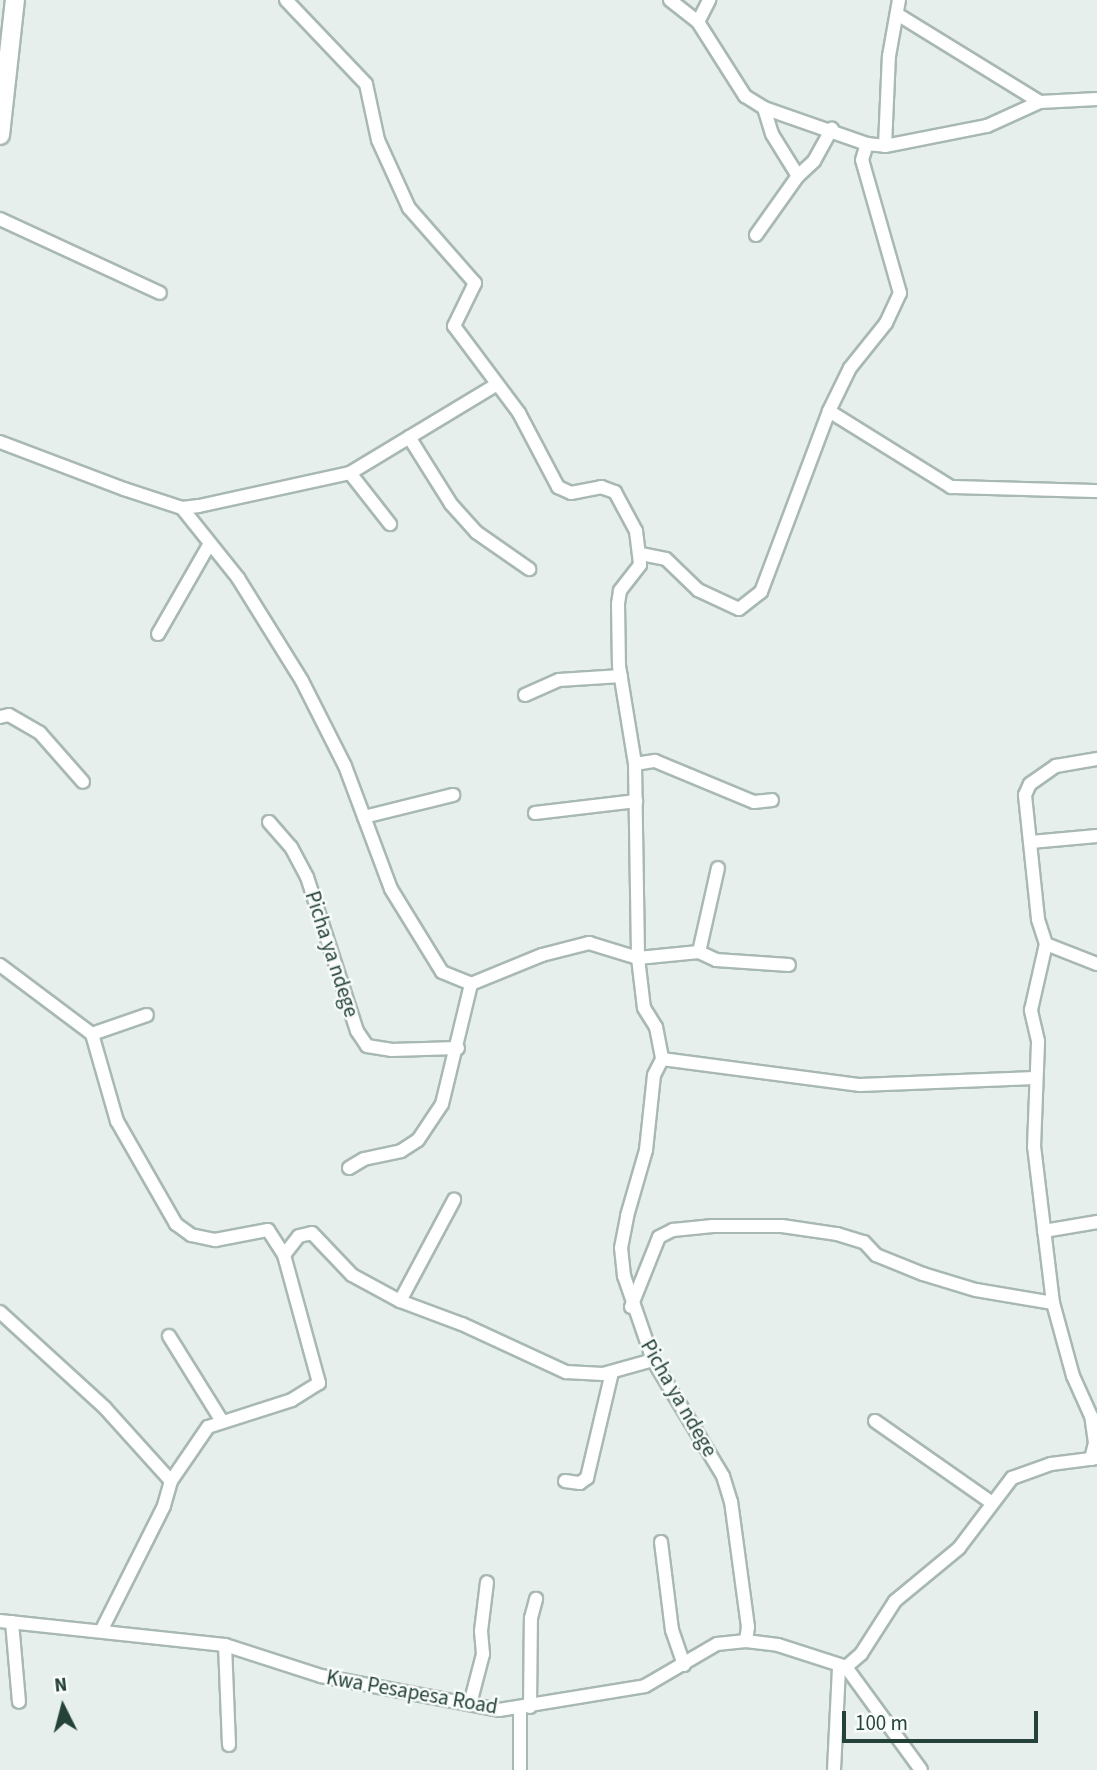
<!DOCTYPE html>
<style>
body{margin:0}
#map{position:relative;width:1097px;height:1770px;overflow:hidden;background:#e6efeb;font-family:"Source Sans 3",sans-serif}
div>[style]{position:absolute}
.roads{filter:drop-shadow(2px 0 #a8b8b2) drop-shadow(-2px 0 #a8b8b2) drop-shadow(0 2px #a8b8b2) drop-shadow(0 -2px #a8b8b2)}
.street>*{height:12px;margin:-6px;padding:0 6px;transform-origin:6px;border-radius:6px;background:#fff}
.secondary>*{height:18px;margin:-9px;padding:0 9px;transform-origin:9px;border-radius:9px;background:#fff}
span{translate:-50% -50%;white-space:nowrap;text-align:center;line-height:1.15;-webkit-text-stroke:5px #f7fbf9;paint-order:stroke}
.street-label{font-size:21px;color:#24423a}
.north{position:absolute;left:28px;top:1672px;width:70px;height:70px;-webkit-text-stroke:5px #f7fbf9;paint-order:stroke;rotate:354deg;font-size:19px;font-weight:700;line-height:28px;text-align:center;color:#24423a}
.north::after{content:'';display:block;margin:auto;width:24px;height:32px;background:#24423a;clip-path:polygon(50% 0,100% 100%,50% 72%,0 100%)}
.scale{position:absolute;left:842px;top:1711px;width:196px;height:32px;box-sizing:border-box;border:4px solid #24423a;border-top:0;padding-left:9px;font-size:21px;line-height:24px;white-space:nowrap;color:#24423a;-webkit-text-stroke:5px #f7fbf9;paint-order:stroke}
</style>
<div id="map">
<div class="roads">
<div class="street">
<i style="left:286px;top:0;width:116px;rotate:46.4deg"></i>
<i style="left:366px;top:84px;width:57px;rotate:77.9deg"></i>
<i style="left:378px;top:140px;width:75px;rotate:65.5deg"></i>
<i style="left:409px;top:208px;width:100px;rotate:48.7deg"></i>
<i style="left:475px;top:283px;width:48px;rotate:116deg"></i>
<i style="left:454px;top:326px;width:109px;rotate:53.2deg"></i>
<i style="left:519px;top:413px;width:84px;rotate:62.2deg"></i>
<i style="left:558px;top:487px;width:14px;rotate:25deg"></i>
<i style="left:571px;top:493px;width:31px;rotate:-11deg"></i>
<i style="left:601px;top:487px;width:15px;rotate:20deg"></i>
<i style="left:615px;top:492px;width:44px;rotate:61.7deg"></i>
<i style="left:636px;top:531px;width:34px;rotate:83deg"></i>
<i style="left:640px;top:565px;width:33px;rotate:128deg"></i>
<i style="left:620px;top:591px;width:13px;rotate:99deg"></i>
<i style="left:618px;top:604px;width:62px;rotate:89.1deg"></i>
<i style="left:619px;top:666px;width:99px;rotate:80.7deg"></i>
<i style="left:635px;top:764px;width:194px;rotate:89.1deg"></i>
<i style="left:638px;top:958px;width:61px;rotate:-5.6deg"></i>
<i style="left:699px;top:952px;width:19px;rotate:25deg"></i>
<i style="left:716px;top:960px;width:73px;rotate:3.9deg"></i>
<i style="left:670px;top:0;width:36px;rotate:38deg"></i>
<i style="left:698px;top:22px;width:88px;rotate:57.6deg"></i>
<i style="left:745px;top:96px;width:22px;rotate:32deg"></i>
<i style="left:764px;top:108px;width:109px;rotate:19.3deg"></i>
<i style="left:867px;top:144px;width:18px;rotate:6deg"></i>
<i style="left:885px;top:146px;width:104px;rotate:-11.1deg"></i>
<i style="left:987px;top:126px;width:58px;rotate:-24.4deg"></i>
<i style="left:1040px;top:102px;width:57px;rotate:-3deg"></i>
<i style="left:897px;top:14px;width:168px;rotate:31.6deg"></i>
<i style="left:698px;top:22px;width:25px;rotate:-63deg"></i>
<i style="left:885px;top:146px;width:90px;rotate:-87.5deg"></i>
<i style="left:889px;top:56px;width:57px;rotate:-79.9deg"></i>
<i style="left:798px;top:176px;width:22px;rotate:-43deg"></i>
<i style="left:814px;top:161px;width:37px;rotate:-61deg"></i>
<i style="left:0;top:219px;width:176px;rotate:24.8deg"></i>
<i style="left:756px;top:235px;width:72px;rotate:-54.6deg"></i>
<i style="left:798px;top:176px;width:49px;rotate:-121.8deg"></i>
<i style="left:772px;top:134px;width:27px;rotate:-107deg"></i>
<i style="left:829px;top:411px;width:144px;rotate:31.9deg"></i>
<i style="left:951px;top:487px;width:146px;rotate:1.6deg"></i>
<i style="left:409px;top:437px;width:79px;rotate:57.9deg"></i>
<i style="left:451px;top:504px;width:38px;rotate:48deg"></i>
<i style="left:476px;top:532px;width:65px;rotate:34.9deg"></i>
<i style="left:0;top:442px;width:133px;rotate:20.8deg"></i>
<i style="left:124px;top:489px;width:61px;rotate:18.1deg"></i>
<i style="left:182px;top:508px;width:17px;rotate:-7deg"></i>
<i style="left:199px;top:506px;width:155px;rotate:-12.3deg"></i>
<i style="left:350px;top:473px;width:170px;rotate:-31.1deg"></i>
<i style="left:350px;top:473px;width:65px;rotate:51.9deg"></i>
<i style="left:182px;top:508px;width:90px;rotate:51.3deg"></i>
<i style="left:238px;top:578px;width:121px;rotate:58.1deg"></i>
<i style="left:302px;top:681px;width:95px;rotate:63.2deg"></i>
<i style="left:345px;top:766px;width:131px;rotate:69.5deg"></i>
<i style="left:391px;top:889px;width:97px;rotate:58.4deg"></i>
<i style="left:442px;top:972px;width:31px;rotate:22deg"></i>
<i style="left:471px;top:984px;width:77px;rotate:-22.2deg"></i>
<i style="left:542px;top:955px;width:49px;rotate:-14.3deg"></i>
<i style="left:589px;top:943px;width:51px;rotate:17deg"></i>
<i style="left:638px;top:958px;width:50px;rotate:83.2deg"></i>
<i style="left:644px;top:1008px;width:22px;rotate:58deg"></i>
<i style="left:656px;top:1027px;width:33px;rotate:79deg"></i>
<i style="left:641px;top:554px;width:25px;rotate:11deg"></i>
<i style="left:666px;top:559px;width:45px;rotate:44.1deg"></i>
<i style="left:698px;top:590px;width:45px;rotate:24.9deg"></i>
<i style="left:739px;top:609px;width:28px;rotate:-38deg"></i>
<i style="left:761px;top:592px;width:193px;rotate:-69.4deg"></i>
<i style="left:829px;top:411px;width:48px;rotate:-64deg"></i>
<i style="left:850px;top:368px;width:58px;rotate:-51.3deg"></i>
<i style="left:886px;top:323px;width:33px;rotate:-65deg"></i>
<i style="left:900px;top:293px;width:138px;rotate:-105.9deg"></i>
<i style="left:862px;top:160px;width:17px;rotate:-73deg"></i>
<i style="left:158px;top:634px;width:103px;rotate:-60.2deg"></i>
<i style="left:525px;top:695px;width:37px;rotate:-24deg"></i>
<i style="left:559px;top:680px;width:62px;rotate:-3.7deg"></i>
<i style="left:0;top:717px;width:9px;rotate:-13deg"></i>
<i style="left:9px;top:715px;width:36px;rotate:30deg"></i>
<i style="left:40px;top:733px;width:65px;rotate:48.7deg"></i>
<i style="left:635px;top:764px;width:20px;rotate:-9deg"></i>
<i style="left:655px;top:761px;width:107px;rotate:22.5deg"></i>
<i style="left:754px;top:802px;width:18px;rotate:-6deg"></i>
<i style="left:535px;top:813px;width:102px;rotate:-6.8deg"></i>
<i style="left:364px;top:817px;width:92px;rotate:-13.9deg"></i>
<i style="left:269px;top:822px;width:33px;rotate:49deg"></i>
<i style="left:291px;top:847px;width:34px;rotate:62deg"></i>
<i style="left:307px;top:877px;width:162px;rotate:72deg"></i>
<i style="left:357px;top:1031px;width:18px;rotate:56deg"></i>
<i style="left:367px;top:1046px;width:24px;rotate:9deg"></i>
<i style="left:391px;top:1050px;width:67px;rotate:-1.7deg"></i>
<i style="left:1031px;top:842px;width:66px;rotate:-5.2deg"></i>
<i style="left:1046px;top:944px;width:55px;rotate:21.4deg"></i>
<i style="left:699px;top:952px;width:86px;rotate:-77.3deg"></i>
<i style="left:0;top:965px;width:115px;rotate:36.9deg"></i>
<i style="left:92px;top:1034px;width:91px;rotate:74deg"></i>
<i style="left:117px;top:1121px;width:119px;rotate:60.2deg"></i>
<i style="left:176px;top:1224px;width:19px;rotate:36deg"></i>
<i style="left:191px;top:1235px;width:25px;rotate:12deg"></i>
<i style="left:215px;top:1240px;width:54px;rotate:-10.7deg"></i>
<i style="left:268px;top:1230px;width:30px;rotate:57deg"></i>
<i style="left:284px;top:1255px;width:133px;rotate:74.7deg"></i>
<i style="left:319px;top:1383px;width:32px;rotate:148deg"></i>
<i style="left:292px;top:1400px;width:88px;rotate:162.2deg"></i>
<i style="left:208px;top:1427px;width:65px;rotate:124.4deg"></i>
<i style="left:92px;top:1034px;width:58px;rotate:-19.1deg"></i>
<i style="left:349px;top:1168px;width:17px;rotate:-31deg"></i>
<i style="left:364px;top:1159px;width:38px;rotate:-12deg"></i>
<i style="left:401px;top:1151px;width:20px;rotate:-33deg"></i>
<i style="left:418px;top:1140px;width:43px;rotate:-56.3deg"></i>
<i style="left:442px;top:1104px;width:123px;rotate:-76.4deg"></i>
<i style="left:1044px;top:1231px;width:54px;rotate:-9.6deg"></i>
<i style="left:284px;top:1255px;width:24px;rotate:-52deg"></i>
<i style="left:299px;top:1236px;width:13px;rotate:-13deg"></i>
<i style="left:312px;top:1233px;width:58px;rotate:46.4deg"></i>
<i style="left:352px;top:1275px;width:55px;rotate:28.4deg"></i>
<i style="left:400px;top:1301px;width:66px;rotate:20.4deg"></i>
<i style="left:462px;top:1324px;width:115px;rotate:24.8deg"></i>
<i style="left:566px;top:1372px;width:37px;rotate:3deg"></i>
<i style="left:603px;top:1374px;width:52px;rotate:-15.6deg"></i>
<i style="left:400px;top:1301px;width:115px;rotate:-61.9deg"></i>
<i style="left:631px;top:1307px;width:75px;rotate:-68.2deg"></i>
<i style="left:659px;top:1237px;width:16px;rotate:-27deg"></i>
<i style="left:673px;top:1230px;width:40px;rotate:-5.7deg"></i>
<i style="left:713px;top:1226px;width:69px"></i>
<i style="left:782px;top:1226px;width:56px;rotate:8.3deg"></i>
<i style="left:837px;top:1234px;width:28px;rotate:17deg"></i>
<i style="left:864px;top:1242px;width:18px;rotate:47deg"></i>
<i style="left:876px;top:1255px;width:51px;rotate:22deg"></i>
<i style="left:923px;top:1274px;width:55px;rotate:16.8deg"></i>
<i style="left:976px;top:1290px;width:78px;rotate:9.6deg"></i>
<i style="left:0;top:1312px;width:142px;rotate:42.4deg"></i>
<i style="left:105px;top:1408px;width:98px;rotate:47.9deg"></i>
<i style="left:171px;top:1481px;width:26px;rotate:106deg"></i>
<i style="left:164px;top:1506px;width:140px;rotate:116.7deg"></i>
<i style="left:169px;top:1336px;width:100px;rotate:58.1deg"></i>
<i style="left:875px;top:1421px;width:143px;rotate:35deg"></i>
<i style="left:1091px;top:1459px;width:16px;rotate:-76deg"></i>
<i style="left:1095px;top:1443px;width:27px;rotate:-98deg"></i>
<i style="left:1091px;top:1416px;width:44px;rotate:-114.2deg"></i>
<i style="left:1073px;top:1376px;width:76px;rotate:-105.3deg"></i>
<i style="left:1053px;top:1303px;width:157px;rotate:-96.9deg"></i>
<i style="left:1034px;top:1147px;width:106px;rotate:-87.8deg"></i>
<i style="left:1038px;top:1041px;width:32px;rotate:-103deg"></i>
<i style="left:1031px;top:1010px;width:68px;rotate:-77.2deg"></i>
<i style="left:1046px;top:944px;width:26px;rotate:-108deg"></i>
<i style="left:1038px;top:919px;width:125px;rotate:-96deg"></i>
<i style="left:1025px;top:795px;width:12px;rotate:-66deg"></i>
<i style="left:1030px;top:784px;width:32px;rotate:-35deg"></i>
<i style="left:1056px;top:766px;width:42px;rotate:-9.7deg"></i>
<i style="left:565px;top:1481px;width:15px;rotate:8deg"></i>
<i style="left:580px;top:1483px;width:9px;rotate:-36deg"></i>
<i style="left:587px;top:1478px;width:109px;rotate:-76.7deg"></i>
<i style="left:661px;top:1542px;width:89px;rotate:82.9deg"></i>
<i style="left:672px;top:1630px;width:37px;rotate:71deg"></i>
<i style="left:0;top:1621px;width:226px;rotate:6.1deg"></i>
<i style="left:225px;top:1645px;width:101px;rotate:17.9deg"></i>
<i style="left:321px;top:1676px;width:181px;rotate:10.8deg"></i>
<i style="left:499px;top:1710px;width:148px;rotate:-9.3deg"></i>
<i style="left:645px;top:1686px;width:83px;rotate:-30.3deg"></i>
<i style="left:717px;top:1644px;width:29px;rotate:-6deg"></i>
<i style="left:746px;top:1641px;width:32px;rotate:7deg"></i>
<i style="left:778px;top:1645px;width:71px;rotate:17.9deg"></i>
<i style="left:846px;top:1667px;width:20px;rotate:-41deg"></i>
<i style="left:861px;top:1654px;width:63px;rotate:-57.3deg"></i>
<i style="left:895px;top:1601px;width:83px;rotate:-39.6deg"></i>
<i style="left:959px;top:1548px;width:88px;rotate:-52.9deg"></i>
<i style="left:1012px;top:1478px;width:41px;rotate:-19.7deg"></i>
<i style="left:1051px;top:1464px;width:46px;rotate:-7.4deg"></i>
<i style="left:12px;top:1622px;width:80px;rotate:85deg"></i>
<i style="left:746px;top:1641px;width:14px;rotate:-82deg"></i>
<i style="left:748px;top:1627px;width:126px;rotate:-97.7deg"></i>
<i style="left:731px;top:1502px;width:27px;rotate:-107deg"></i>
<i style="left:723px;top:1476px;width:135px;rotate:-121.1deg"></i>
<i style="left:653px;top:1360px;width:89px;rotate:-109deg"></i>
<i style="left:624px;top:1276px;width:28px;rotate:-96deg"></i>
<i style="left:621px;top:1248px;width:33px;rotate:-79deg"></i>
<i style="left:627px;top:1216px;width:69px;rotate:-73.9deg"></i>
<i style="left:646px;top:1150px;width:75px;rotate:-83.9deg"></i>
<i style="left:654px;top:1075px;width:18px;rotate:-63deg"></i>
<i style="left:662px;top:1059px;width:200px;rotate:7.5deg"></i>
<i style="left:860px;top:1085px;width:175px;rotate:-2.3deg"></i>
<i style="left:225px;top:1645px;width:100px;rotate:87.7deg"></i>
<i style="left:846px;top:1667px;width:127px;rotate:53.9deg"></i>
<i style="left:470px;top:1704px;width:52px;rotate:-75.4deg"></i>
<i style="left:483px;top:1654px;width:23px;rotate:-95deg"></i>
<i style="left:481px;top:1631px;width:49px;rotate:-83deg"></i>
<i style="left:530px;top:1707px;width:89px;rotate:-89.4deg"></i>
<i style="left:531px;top:1618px;width:20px;rotate:-75deg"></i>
<i style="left:520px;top:1770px;width:61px;rotate:-90deg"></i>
<i style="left:834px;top:1770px;width:102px;rotate:-87.2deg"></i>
</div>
<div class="secondary">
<i style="left:0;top:135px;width:136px;rotate:-83.7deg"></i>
</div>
</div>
<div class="street-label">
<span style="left:332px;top:954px;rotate:72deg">Picha ya ndege</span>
<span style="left:679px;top:1398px;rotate:60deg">Picha ya ndege</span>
<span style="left:412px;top:1692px;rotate:10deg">Kwa Pesapesa Road</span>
</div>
<div class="north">N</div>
<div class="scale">100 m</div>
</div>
